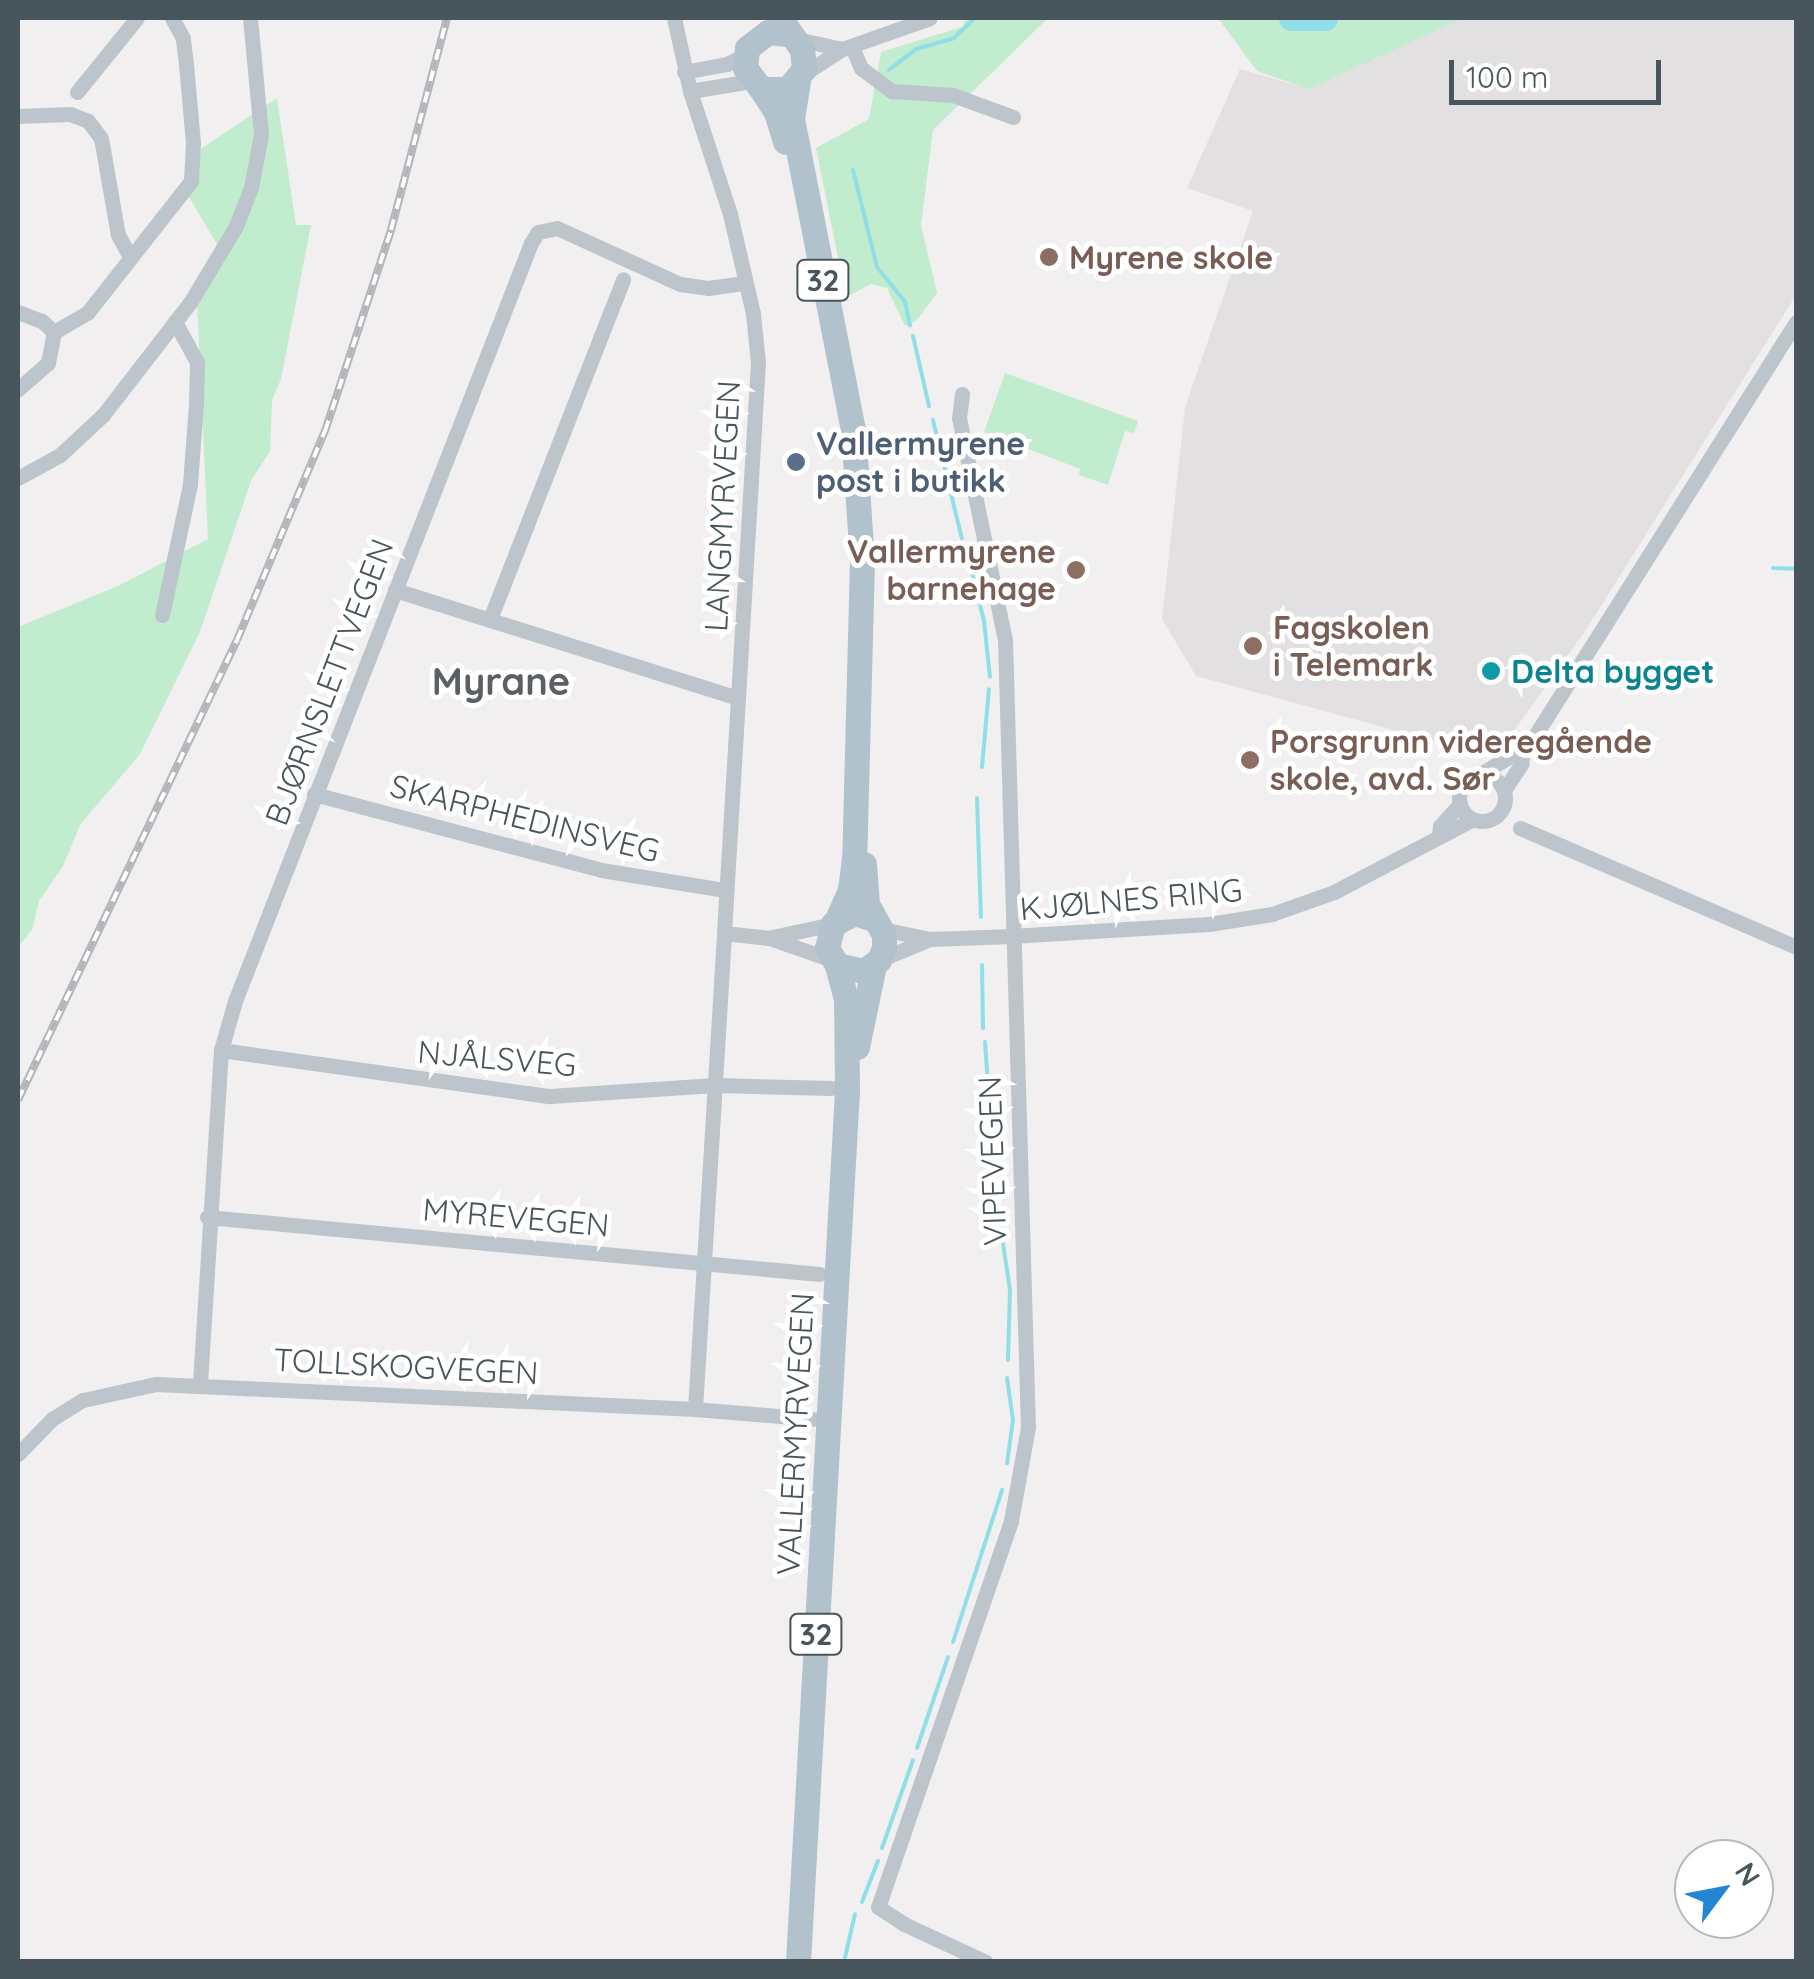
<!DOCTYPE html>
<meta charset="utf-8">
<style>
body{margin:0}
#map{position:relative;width:1814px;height:1979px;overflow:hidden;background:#f2eff0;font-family:Quicksand,sans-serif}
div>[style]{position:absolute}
.education>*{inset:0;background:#e3e0e1}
.green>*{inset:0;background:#c1eccd}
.stream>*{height:4px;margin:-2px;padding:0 2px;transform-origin:2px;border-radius:2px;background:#90dee7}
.river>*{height:25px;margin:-12.5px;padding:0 12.5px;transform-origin:12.5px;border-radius:12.5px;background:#90dee7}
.minor>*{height:15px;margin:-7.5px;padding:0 7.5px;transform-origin:7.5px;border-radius:7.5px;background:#bcc5cb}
.minor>.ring{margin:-7.5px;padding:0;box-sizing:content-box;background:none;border:15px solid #bcc5cb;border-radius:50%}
.primary>*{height:25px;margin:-12.5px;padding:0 12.5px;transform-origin:12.5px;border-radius:12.5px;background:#b1c2cc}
.rail>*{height:8px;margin-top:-4px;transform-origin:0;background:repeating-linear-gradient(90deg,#fff 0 11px,#b2b5b9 0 22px);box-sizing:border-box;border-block:2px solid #b2b5b9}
.dots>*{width:28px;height:28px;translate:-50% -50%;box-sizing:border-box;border:5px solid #fff;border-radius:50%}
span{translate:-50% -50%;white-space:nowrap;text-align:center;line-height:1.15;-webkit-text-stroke:10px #fff;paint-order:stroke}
.shield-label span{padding:2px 8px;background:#fff;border:2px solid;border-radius:8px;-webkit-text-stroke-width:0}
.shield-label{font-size:30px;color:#48555c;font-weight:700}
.education-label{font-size:32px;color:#785e54;font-weight:700}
.left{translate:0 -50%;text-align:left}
.right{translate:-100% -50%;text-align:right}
.service-label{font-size:32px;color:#4e5e75;font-weight:700}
.street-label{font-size:32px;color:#48555c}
.culture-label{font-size:32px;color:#0d838f;font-weight:700}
.quarter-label{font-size:38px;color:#5c6064;font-weight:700}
.frame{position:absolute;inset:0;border:20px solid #48555c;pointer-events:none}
.north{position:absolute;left:1674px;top:1839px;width:100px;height:100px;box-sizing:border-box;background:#fff;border:2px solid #b6bbbe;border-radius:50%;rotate:58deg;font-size:28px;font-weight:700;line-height:40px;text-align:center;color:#48555c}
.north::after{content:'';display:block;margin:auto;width:35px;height:45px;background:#2485d7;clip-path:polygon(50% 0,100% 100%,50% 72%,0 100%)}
.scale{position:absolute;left:1449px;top:60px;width:212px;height:45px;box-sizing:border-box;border:5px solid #48555c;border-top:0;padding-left:12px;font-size:30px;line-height:35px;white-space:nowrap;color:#48555c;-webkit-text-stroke:8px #fff;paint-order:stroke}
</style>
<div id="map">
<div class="education">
<i style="clip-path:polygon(1450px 18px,1796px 18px,1796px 295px,1586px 630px,1508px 739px,1463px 749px,1196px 676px,1162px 619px,1185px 407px,1253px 211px,1187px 188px,1240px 69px,1303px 87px)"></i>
</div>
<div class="green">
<i style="clip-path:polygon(966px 18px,1048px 18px,933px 130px,921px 225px,937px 293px,917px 320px,905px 326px,887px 288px,871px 284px,846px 297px,816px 148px,869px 119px,881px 52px,962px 27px)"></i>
<i style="clip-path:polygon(1218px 18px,1463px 18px,1309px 89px,1257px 71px)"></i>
<i style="clip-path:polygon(277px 98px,296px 225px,311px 225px,281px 379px,272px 400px,270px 451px,251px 481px,200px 632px,140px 754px,80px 825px,63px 866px,39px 901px,32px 930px,18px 947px,18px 627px,120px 585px,208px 539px,197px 300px,226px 259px,184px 189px,196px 152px)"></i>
<i style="clip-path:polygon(1005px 373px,1138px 421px,1134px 433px,1125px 431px,1108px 485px,1079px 475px,1080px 469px,984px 432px)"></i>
</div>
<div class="stream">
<i style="left:889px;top:70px;width:34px;rotate:-38deg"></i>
<i style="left:916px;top:49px;width:40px;rotate:-16deg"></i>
<i style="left:954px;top:38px;width:29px;rotate:-44deg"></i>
<i style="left:853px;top:170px;width:100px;rotate:76.1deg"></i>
<i style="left:877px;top:267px;width:45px;rotate:51.3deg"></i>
<i style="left:905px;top:302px;width:24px;rotate:78deg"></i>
<i style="left:913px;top:336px;width:72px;rotate:77.1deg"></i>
<i style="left:933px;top:420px;width:122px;rotate:76.3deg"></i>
<i style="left:968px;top:556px;width:67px;rotate:76.2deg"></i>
<i style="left:984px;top:621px;width:56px;rotate:83.9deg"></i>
<i style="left:1773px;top:568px;width:23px;rotate:2deg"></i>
<i style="left:982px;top:767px;width:78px;rotate:-84.9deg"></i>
<i style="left:977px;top:798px;width:119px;rotate:88.1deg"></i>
<i style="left:982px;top:965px;width:63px;rotate:89.1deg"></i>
<i style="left:985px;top:1042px;width:83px;rotate:85.9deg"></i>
<i style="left:988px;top:1143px;width:150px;rotate:81.5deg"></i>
<i style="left:1010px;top:1291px;width:69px;rotate:91.7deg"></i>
<i style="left:1007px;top:1378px;width:42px;rotate:81.9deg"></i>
<i style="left:1013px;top:1420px;width:44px;rotate:97.8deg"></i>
<i style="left:953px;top:1642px;width:160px;rotate:-72.1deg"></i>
<i style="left:917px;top:1748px;width:96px;rotate:-71.2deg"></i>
<i style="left:882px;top:1848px;width:93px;rotate:-70.6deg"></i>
<i style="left:862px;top:1902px;width:44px;rotate:-68.7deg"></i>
<i style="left:844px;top:1962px;width:49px;rotate:-77.1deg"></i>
</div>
<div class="river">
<i style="left:1291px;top:18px;width:34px"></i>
</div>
<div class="minor">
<i style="left:674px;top:18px;width:75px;rotate:77.6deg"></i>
<i style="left:690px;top:91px;width:129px;rotate:72deg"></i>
<i style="left:730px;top:214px;width:103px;rotate:77deg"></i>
<i style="left:753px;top:314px;width:48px;rotate:84.1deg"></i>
<i style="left:758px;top:362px;width:572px;rotate:93.41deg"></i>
<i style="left:724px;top:933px;width:45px;rotate:6.3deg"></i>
<i style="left:769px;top:938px;width:67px;rotate:19.2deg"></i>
<i style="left:797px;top:39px;width:46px;rotate:12.5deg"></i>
<i style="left:852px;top:47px;width:23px;rotate:67deg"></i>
<i style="left:861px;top:68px;width:39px;rotate:37deg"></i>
<i style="left:892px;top:91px;width:61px;rotate:3.8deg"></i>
<i style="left:953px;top:95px;width:64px;rotate:20.1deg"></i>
<i style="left:684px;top:72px;width:44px;rotate:-10.5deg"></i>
<i style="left:727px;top:64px;width:20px;rotate:-27deg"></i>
<i style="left:802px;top:75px;width:48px;rotate:-33deg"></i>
<i style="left:842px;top:49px;width:93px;rotate:-19.4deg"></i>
<i style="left:690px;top:91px;width:62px;rotate:-9.3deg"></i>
<i style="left:77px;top:92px;width:95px;rotate:-51deg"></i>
<i style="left:18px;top:116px;width:52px;rotate:-2.2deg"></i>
<i style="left:70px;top:114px;width:19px;rotate:21deg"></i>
<i style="left:88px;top:121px;width:21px;rotate:53deg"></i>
<i style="left:101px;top:138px;width:98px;rotate:80.1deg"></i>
<i style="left:118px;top:235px;width:26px;rotate:61deg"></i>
<i style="left:18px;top:312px;width:26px;rotate:21deg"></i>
<i style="left:42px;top:321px;width:16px;rotate:43deg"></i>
<i style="left:54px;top:332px;width:32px;rotate:101deg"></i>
<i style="left:48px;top:363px;width:40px;rotate:139deg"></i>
<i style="left:54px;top:332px;width:39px;rotate:-30deg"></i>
<i style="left:88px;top:312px;width:167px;rotate:-51.8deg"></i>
<i style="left:191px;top:181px;width:38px;rotate:-87deg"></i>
<i style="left:193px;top:143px;width:79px;rotate:-95.1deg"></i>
<i style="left:186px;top:64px;width:26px;rotate:-97deg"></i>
<i style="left:183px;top:38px;width:23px;rotate:-119deg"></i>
<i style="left:962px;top:394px;width:24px;rotate:97deg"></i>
<i style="left:959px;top:418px;width:227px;rotate:78.3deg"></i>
<i style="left:1005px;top:640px;width:787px;rotate:88.33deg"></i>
<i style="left:1028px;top:1427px;width:96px;rotate:100.3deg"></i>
<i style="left:1011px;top:1521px;width:408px;rotate:109deg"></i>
<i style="left:878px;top:1907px;width:31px;rotate:33deg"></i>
<i style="left:904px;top:1924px;width:90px;rotate:24.9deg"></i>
<i style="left:18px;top:478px;width:48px;rotate:-28.7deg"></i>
<i style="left:60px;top:455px;width:59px;rotate:-42.9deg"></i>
<i style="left:103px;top:415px;width:144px;rotate:-52.3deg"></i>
<i style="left:191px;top:301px;width:87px;rotate:-59deg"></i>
<i style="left:236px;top:226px;width:41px;rotate:-68.5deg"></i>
<i style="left:251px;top:188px;width:55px;rotate:-79.5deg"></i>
<i style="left:261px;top:134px;width:117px;rotate:-95.4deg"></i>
<i style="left:395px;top:590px;width:359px;rotate:17.5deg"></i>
<i style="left:162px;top:615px;width:134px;rotate:-77.9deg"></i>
<i style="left:190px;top:484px;width:79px;rotate:-85.7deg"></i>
<i style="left:196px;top:405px;width:43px;rotate:-88.7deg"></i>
<i style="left:197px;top:362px;width:46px;rotate:-118.8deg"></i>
<i style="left:490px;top:619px;width:365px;rotate:-68.6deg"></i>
<i style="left:1482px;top:773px;width:55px;rotate:-30.8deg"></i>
<i style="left:1529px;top:745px;width:500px;rotate:-57.74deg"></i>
<i class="ring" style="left:1459px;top:775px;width:31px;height:31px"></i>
<i style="left:1505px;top:789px;width:30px;rotate:-57deg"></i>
<i style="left:1521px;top:764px;width:13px;rotate:-81deg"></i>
<i style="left:314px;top:794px;width:297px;rotate:14.8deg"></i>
<i style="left:601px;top:870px;width:126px;rotate:9.2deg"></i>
<i style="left:1520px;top:828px;width:301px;rotate:23.3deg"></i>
<i style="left:1439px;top:835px;width:9px;rotate:-84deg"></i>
<i style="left:1440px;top:826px;width:30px;rotate:-48deg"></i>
<i style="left:882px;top:929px;width:49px;rotate:11.8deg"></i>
<i style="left:930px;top:939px;width:82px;rotate:-2.1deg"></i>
<i style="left:1012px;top:936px;width:197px;rotate:-3.5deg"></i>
<i style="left:1209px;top:924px;width:64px;rotate:-9deg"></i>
<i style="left:1272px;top:914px;width:66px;rotate:-19.5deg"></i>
<i style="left:1334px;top:892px;width:156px;rotate:-27.6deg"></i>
<i style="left:772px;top:937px;width:62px;rotate:-12deg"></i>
<i style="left:879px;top:960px;width:55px;rotate:-22.4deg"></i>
<i style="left:221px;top:1050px;width:332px;rotate:8deg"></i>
<i style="left:550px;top:1096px;width:165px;rotate:-3.8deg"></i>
<i style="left:715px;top:1085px;width:116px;rotate:1.5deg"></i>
<i style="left:207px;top:1217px;width:615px;rotate:5.32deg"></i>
<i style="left:200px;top:1383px;width:334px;rotate:-86.4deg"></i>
<i style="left:221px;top:1050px;width:51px;rotate:-74.1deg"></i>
<i style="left:235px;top:1001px;width:814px;rotate:-68.67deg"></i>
<i style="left:531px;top:243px;width:13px;rotate:-58deg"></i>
<i style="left:538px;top:232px;width:19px;rotate:-12deg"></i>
<i style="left:557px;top:228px;width:135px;rotate:24.5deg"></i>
<i style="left:680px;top:284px;width:28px;rotate:8deg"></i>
<i style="left:708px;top:288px;width:37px;rotate:-8deg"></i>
<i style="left:695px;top:1409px;width:477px;rotate:-86.5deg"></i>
<i style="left:18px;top:1454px;width:49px;rotate:-45.8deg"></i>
<i style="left:52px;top:1419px;width:36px;rotate:-32deg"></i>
<i style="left:83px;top:1400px;width:75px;rotate:-12.4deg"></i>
<i style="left:156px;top:1384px;width:540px;rotate:2.66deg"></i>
<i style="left:695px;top:1409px;width:118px;rotate:4.8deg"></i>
</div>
<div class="primary">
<i style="left:780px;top:18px;width:38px;rotate:55deg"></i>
<i style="left:802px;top:49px;width:20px;rotate:84deg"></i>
<i style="left:804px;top:69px;width:26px;rotate:129deg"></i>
<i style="left:788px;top:89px;width:27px;rotate:180deg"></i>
<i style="left:761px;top:89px;width:26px;rotate:-127deg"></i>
<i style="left:745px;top:68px;width:20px;rotate:-84deg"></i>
<i style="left:747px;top:48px;width:26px;rotate:-37deg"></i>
<i style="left:768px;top:32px;width:20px;rotate:6deg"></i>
<i style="left:798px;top:81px;width:38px;rotate:99deg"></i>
<i style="left:792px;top:119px;width:316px;rotate:78.9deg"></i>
<i style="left:853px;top:429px;width:132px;rotate:86.1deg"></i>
<i style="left:862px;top:561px;width:297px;rotate:91.5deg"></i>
<i style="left:854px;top:858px;width:32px;rotate:97deg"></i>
<i style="left:850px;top:890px;width:32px;rotate:114deg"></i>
<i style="left:761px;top:89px;width:27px;rotate:57deg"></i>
<i style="left:776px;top:112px;width:31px;rotate:73deg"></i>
<i style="left:864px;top:864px;width:40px;rotate:85.7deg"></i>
<i style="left:867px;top:904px;width:35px;rotate:61deg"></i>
<i style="left:884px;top:935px;width:13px;rotate:90deg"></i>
<i style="left:884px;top:948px;width:13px;rotate:113deg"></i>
<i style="left:879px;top:960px;width:19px;rotate:145deg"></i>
<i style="left:863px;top:971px;width:27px;rotate:-167deg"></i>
<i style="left:837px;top:965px;width:20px;rotate:-120deg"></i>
<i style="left:827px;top:948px;width:25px;rotate:-76deg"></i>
<i style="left:833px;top:924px;width:25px;rotate:-27deg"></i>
<i style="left:855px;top:913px;width:19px;rotate:18deg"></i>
<i style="left:857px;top:1047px;width:84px;rotate:-78.3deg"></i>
<i style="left:798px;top:1962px;width:873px;rotate:-86.78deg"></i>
<i style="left:847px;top:1090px;width:91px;rotate:-90.6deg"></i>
<i style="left:846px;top:999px;width:35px;rotate:-105deg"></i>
</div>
<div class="rail">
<i style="left:18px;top:1100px;width:509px;rotate:-64.54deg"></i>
<i style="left:237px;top:640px;width:227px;rotate:-67.2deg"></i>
<i style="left:325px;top:431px;width:212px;rotate:-71.8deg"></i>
<i style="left:391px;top:230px;width:219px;rotate:-75.2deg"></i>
</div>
<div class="dots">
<i style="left:1049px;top:257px;background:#8d6e63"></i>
<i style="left:796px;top:462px;background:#5c6f8a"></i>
<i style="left:1076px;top:570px;background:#8d6e63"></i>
<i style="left:1253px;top:646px;background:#8d6e63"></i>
<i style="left:1491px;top:671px;background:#0f9aa8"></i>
<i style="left:1250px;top:760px;background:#8d6e63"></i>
</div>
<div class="shield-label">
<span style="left:823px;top:280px">32</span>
<span style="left:816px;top:1634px">32</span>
</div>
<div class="education-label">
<span class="left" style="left:1069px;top:257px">Myrene skole</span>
<span class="right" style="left:1056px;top:570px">Vallermyrene<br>barnehage</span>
<span class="left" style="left:1273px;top:646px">Fagskolen<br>i Telemark</span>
<span class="left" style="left:1270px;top:760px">Porsgrunn videregående<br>skole, avd. Sør</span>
</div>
<div class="service-label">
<span class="left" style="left:816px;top:462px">Vallermyrene<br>post i butikk</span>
</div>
<div class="street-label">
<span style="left:722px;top:506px;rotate:-87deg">LANGMYRVEGEN</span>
<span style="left:329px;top:682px;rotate:-69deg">BJØRNSLETTVEGEN</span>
<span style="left:525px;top:818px;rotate:14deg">SKARPHEDINSVEG</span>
<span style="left:1131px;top:899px;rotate:-5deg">KJØLNES RING</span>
<span style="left:497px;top:1058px;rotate:5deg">NJÅLSVEG</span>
<span style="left:992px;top:1161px;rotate:-92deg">VIPEVEGEN</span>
<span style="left:516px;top:1217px;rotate:5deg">MYREVEGEN</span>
<span style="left:406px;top:1366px;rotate:3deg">TOLLSKOGVEGEN</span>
<span style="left:795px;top:1434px;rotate:-87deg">VALLERMYRVEGEN</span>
</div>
<div class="culture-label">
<span class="left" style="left:1511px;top:671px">Delta bygget</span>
</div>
<div class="quarter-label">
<span style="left:501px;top:682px">Myrane</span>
</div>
<div class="frame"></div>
<div class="north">N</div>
<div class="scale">100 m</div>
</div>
